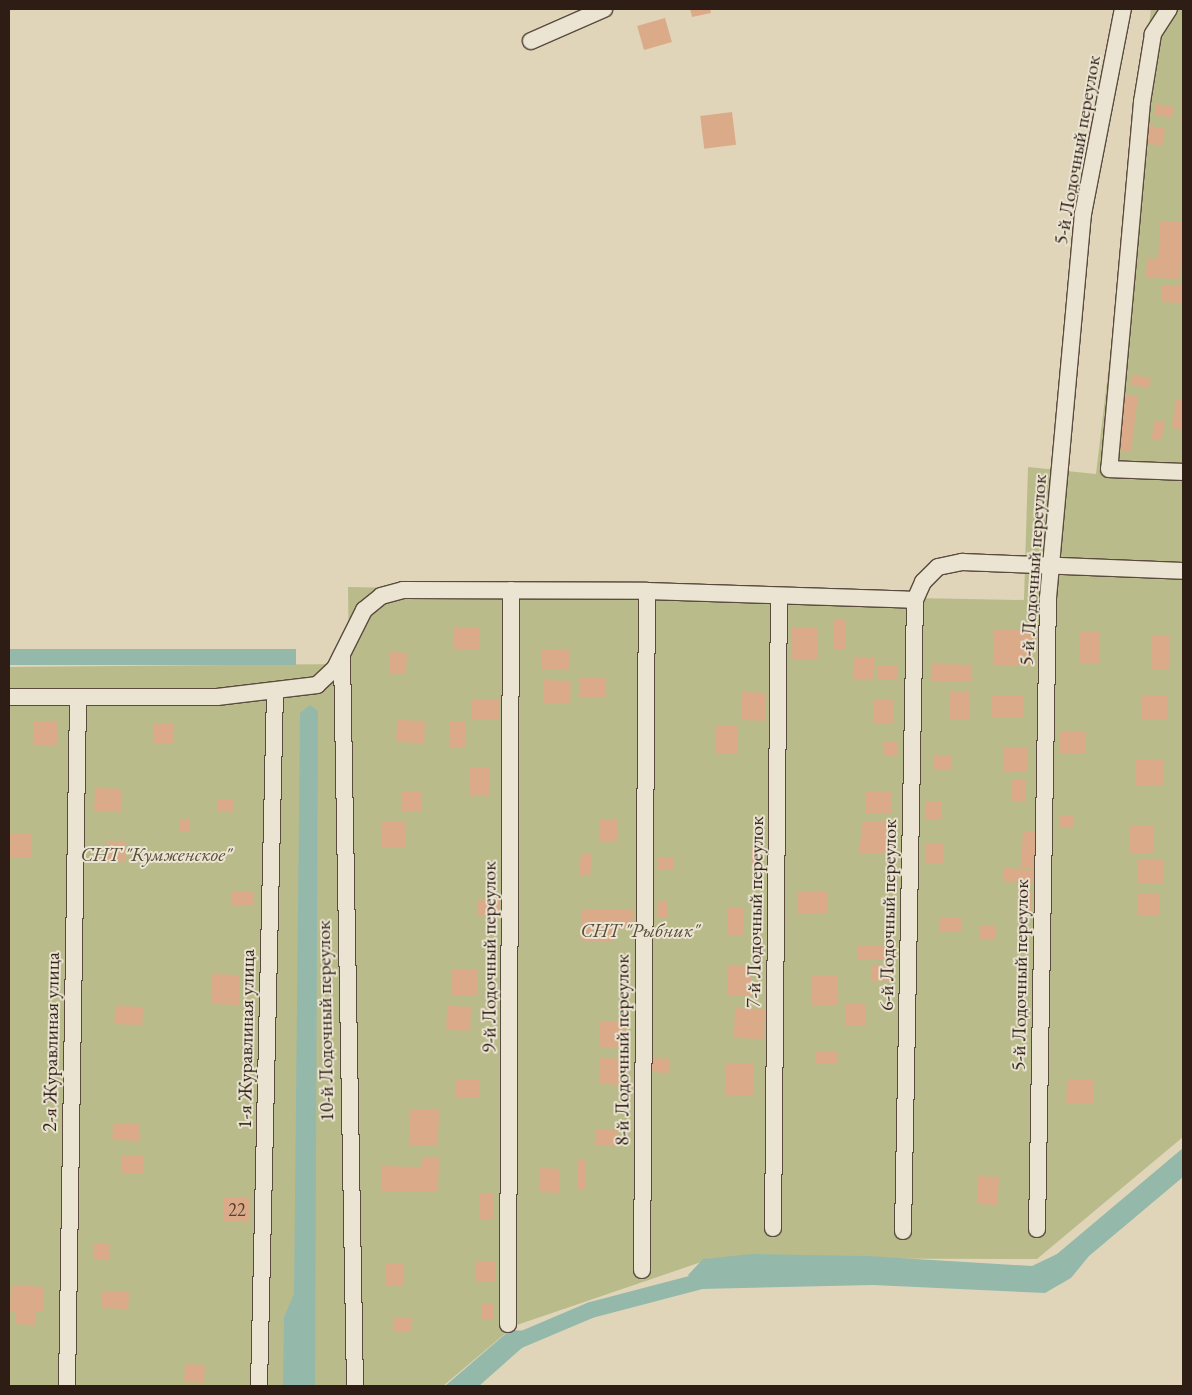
<!DOCTYPE html>
<meta charset="utf-8">
<style>
body{margin:0}
#map{position:relative;width:1192px;height:1395px;overflow:hidden;background:#e0d5b9;font-family:"EB Garamond",serif}
div>[style]{position:absolute}
.green>*{inset:0;background:#babb8a}
.water>*{inset:0;background:#94b9ab;transform-origin:0 0}
.canal>*{height:16px;margin:-8px;padding:0 8px;transform-origin:8px;border-radius:8px;background:#94b9ab}
.building>*{inset:0;background:#dbab89;transform-origin:0 0}
.roads{filter:drop-shadow(1px 0 #5a4b3e) drop-shadow(-1px 0 #5a4b3e) drop-shadow(0 1px #5a4b3e) drop-shadow(0 -1px #5a4b3e)}
.minor>*{height:16px;margin:-8px;padding:0 8px;transform-origin:8px;border-radius:8px;background:#ebe4d2}
span{translate:-50% -50%;white-space:nowrap;text-align:center;line-height:1.15;-webkit-text-stroke:4px #ebe4d2;paint-order:stroke}
.number-label{font-size:18px;color:#584032}
.number-label span{-webkit-text-stroke-width:0}
.street-label{font-size:20px;color:#2d1d15}
.park-label{font-size:20px;color:#574c38;font-style:italic}
.frame{position:absolute;inset:0;border:10px solid #2d1d15;pointer-events:none}
</style>
<div id="map">
<div class="green">
<i style="clip-path:polygon(1151px 9px,1183px 9px,1183px 1137px,1037px 1259px,713px 1258px,514px 1326px,443px 1386px,9px 1386px,9px 667px,349px 664px,348px 587px,1024px 600px,1028px 467px,1096px 474px)"></i>
</div>
<div class="water">
<i style="left:296px;top:649px;width:16px;height:287px;rotate:90deg"></i>
<i style="clip-path:polygon(310px 705px,318px 711px,315px 1386px,283px 1386px,284px 1317px,294px 1294px,300px 713px)"></i>
<i style="clip-path:polygon(1183px 1148px,1183px 1177px,1089px 1256px,1071px 1278px,1045px 1293px,873px 1285px,700px 1289px,688px 1275px,703px 1259px,752px 1254px,867px 1256px,1032px 1266px,1057px 1254px)"></i>
<i style="clip-path:polygon(510px 1330px,527px 1331px,523px 1347px,479px 1386px,445px 1386px)"></i>
</div>
<div class="canal">
<i style="left:506px;top:1346px;width:92px;rotate:-23deg"></i>
<i style="left:591px;top:1310px;width:130px;rotate:-14.7deg"></i>
</div>
<div class="building">
<i style="clip-path:polygon(690px 9px,710px 9px,711px 13px,692px 17px)"></i>
<i style="left:665px;top:18px;width:25px;height:29px;rotate:74deg"></i>
<i style="left:1156px;top:104px;width:18px;height:11px;rotate:9deg"></i>
<i style="left:732px;top:112px;width:33px;height:32px;rotate:83deg"></i>
<i style="left:1149px;top:126px;width:16px;height:18px;rotate:7deg"></i>
<i style="clip-path:polygon(1160px 221px,1183px 222px,1180px 279px,1146px 277px,1147px 258px,1158px 259px)"></i>
<i style="left:1162px;top:285px;width:20px;height:17px;rotate:3deg"></i>
<i style="left:1132px;top:375px;width:19px;height:10px;rotate:9deg"></i>
<i style="left:1122px;top:394px;width:16px;height:56px;rotate:7deg"></i>
<i style="clip-path:polygon(1176px 399px,1183px 400px,1183px 430px,1172px 428px)"></i>
<i style="left:1155px;top:420px;width:10px;height:19px;rotate:11deg"></i>
<i style="left:834px;top:619px;width:12px;height:30px"></i>
<i style="left:453px;top:628px;width:26px;height:22px"></i>
<i style="left:792px;top:628px;width:26px;height:31px"></i>
<i style="left:994px;top:629px;width:39px;height:37px"></i>
<i style="left:1079px;top:632px;width:21px;height:31px"></i>
<i style="left:1152px;top:636px;width:18px;height:34px"></i>
<i style="left:542px;top:649px;width:27px;height:21px"></i>
<i style="left:390px;top:652px;width:17px;height:21px;rotate:3deg"></i>
<i style="left:854px;top:657px;width:21px;height:22px;rotate:3deg"></i>
<i style="left:931px;top:664px;width:41px;height:17px;rotate:1deg"></i>
<i style="left:878px;top:665px;width:19px;height:14px"></i>
<i style="left:580px;top:677px;width:26px;height:21px"></i>
<i style="left:544px;top:680px;width:27px;height:23px;rotate:2deg"></i>
<i style="left:742px;top:692px;width:24px;height:28px;rotate:2deg"></i>
<i style="left:950px;top:692px;width:19px;height:27px"></i>
<i style="left:991px;top:696px;width:32px;height:22px"></i>
<i style="left:1141px;top:696px;width:27px;height:23px"></i>
<i style="left:472px;top:700px;width:27px;height:20px"></i>
<i style="left:873px;top:700px;width:21px;height:24px"></i>
<i style="left:397px;top:720px;width:28px;height:22px;rotate:2deg"></i>
<i style="left:33px;top:721px;width:24px;height:25px"></i>
<i style="left:449px;top:722px;width:17px;height:25px"></i>
<i style="left:153px;top:723px;width:20px;height:20px"></i>
<i style="left:715px;top:726px;width:22px;height:28px"></i>
<i style="left:1059px;top:731px;width:26px;height:22px"></i>
<i style="left:884px;top:741px;width:13px;height:14px"></i>
<i style="left:1004px;top:747px;width:24px;height:24px;rotate:2deg"></i>
<i style="left:934px;top:755px;width:17px;height:14px"></i>
<i style="left:1136px;top:759px;width:28px;height:26px"></i>
<i style="left:469px;top:768px;width:20px;height:28px"></i>
<i style="left:1011px;top:779px;width:14px;height:22px"></i>
<i style="left:95px;top:788px;width:27px;height:23px;rotate:2deg"></i>
<i style="left:401px;top:791px;width:21px;height:20px"></i>
<i style="left:866px;top:791px;width:25px;height:23px"></i>
<i style="left:218px;top:799px;width:16px;height:13px"></i>
<i style="left:925px;top:802px;width:16px;height:17px"></i>
<i style="left:1059px;top:816px;width:14px;height:11px"></i>
<i style="left:179px;top:819px;width:10px;height:13px"></i>
<i style="left:600px;top:820px;width:18px;height:21px"></i>
<i style="left:382px;top:821px;width:24px;height:26px;rotate:2deg"></i>
<i style="clip-path:polygon(890px 821px,891px 853px,858px 854px,863px 822px)"></i>
<i style="left:1130px;top:826px;width:23px;height:28px"></i>
<i style="left:1023px;top:831px;width:14px;height:36px;rotate:4deg"></i>
<i style="left:9px;top:833px;width:23px;height:25px"></i>
<i style="left:107px;top:841px;width:19px;height:20px"></i>
<i style="left:925px;top:844px;width:19px;height:20px"></i>
<i style="left:751px;top:848px;width:13px;height:19px"></i>
<i style="left:581px;top:853px;width:11px;height:22px;rotate:5deg"></i>
<i style="left:658px;top:858px;width:15px;height:12px"></i>
<i style="left:1137px;top:859px;width:26px;height:24px"></i>
<i style="left:1004px;top:868px;width:32px;height:14px;rotate:2deg"></i>
<i style="left:1018px;top:890px;width:14px;height:24px"></i>
<i style="left:232px;top:891px;width:22px;height:15px"></i>
<i style="left:798px;top:892px;width:29px;height:22px"></i>
<i style="left:1137px;top:894px;width:23px;height:22px"></i>
<i style="left:477px;top:899px;width:23px;height:16px"></i>
<i style="left:658px;top:902px;width:10px;height:15px"></i>
<i style="left:727px;top:908px;width:16px;height:28px"></i>
<i style="clip-path:polygon(581px 910px,633px 910px,633px 928px,614px 929px,614px 941px,581px 941px)"></i>
<i style="left:939px;top:917px;width:23px;height:14px"></i>
<i style="left:979px;top:926px;width:16px;height:13px"></i>
<i style="left:858px;top:945px;width:30px;height:15px"></i>
<i style="left:872px;top:965px;width:18px;height:16px"></i>
<i style="left:728px;top:966px;width:24px;height:29px"></i>
<i style="left:452px;top:969px;width:25px;height:27px"></i>
<i style="left:212px;top:974px;width:28px;height:30px;rotate:2deg"></i>
<i style="left:811px;top:976px;width:27px;height:30px"></i>
<i style="left:846px;top:1003px;width:20px;height:22px;rotate:3deg"></i>
<i style="left:115px;top:1006px;width:28px;height:18px;rotate:2deg"></i>
<i style="left:447px;top:1006px;width:24px;height:24px;rotate:2deg"></i>
<i style="left:735px;top:1008px;width:30px;height:30px;rotate:2deg"></i>
<i style="left:600px;top:1021px;width:26px;height:26px"></i>
<i style="left:816px;top:1052px;width:22px;height:12px"></i>
<i style="left:600px;top:1058px;width:23px;height:26px;rotate:2deg"></i>
<i style="left:651px;top:1058px;width:19px;height:14px;rotate:3deg"></i>
<i style="left:725px;top:1063px;width:28px;height:33px"></i>
<i style="left:455px;top:1079px;width:24px;height:18px"></i>
<i style="left:1067px;top:1079px;width:27px;height:24px;rotate:2deg"></i>
<i style="left:410px;top:1109px;width:29px;height:36px;rotate:2deg"></i>
<i style="left:113px;top:1123px;width:27px;height:17px;rotate:2deg"></i>
<i style="left:596px;top:1129px;width:21px;height:16px;rotate:3deg"></i>
<i style="left:121px;top:1155px;width:23px;height:19px"></i>
<i style="clip-path:polygon(421px 1157px,439px 1157px,438px 1192px,381px 1191px,381px 1166px,421px 1167px)"></i>
<i style="left:577px;top:1160px;width:9px;height:29px"></i>
<i style="left:540px;top:1168px;width:20px;height:24px;rotate:3deg"></i>
<i style="left:978px;top:1176px;width:21px;height:28px;rotate:3deg"></i>
<i style="left:479px;top:1194px;width:14px;height:25px"></i>
<i style="left:224px;top:1198px;width:26px;height:24px"></i>
<i style="left:94px;top:1243px;width:15px;height:16px"></i>
<i style="left:475px;top:1262px;width:20px;height:20px"></i>
<i style="left:386px;top:1264px;width:17px;height:22px"></i>
<i style="clip-path:polygon(11px 1285px,44px 1287px,43px 1312px,35px 1312px,35px 1325px,15px 1324px,15px 1312px,10px 1312px)"></i>
<i style="left:102px;top:1291px;width:27px;height:17px;rotate:2deg"></i>
<i style="left:481px;top:1304px;width:13px;height:15px"></i>
<i style="left:393px;top:1317px;width:18px;height:15px"></i>
<i style="left:185px;top:1364px;width:20px;height:18px;rotate:3deg"></i>
</div>
<div class="roads">
<div class="minor">
<i style="left:1169px;top:9px;width:30px;rotate:123deg"></i>
<i style="left:1153px;top:34px;width:69px;rotate:99.2deg"></i>
<i style="left:1142px;top:102px;width:368px;rotate:95.1deg"></i>
<i style="left:1109px;top:469px;width:74px;rotate:2.3deg"></i>
<i style="left:531px;top:41px;width:80px;rotate:-23.7deg"></i>
<i style="left:342px;top:656px;width:730px;rotate:88.98deg"></i>
<i style="left:9px;top:697px;width:208px"></i>
<i style="left:217px;top:697px;width:101px;rotate:-6.8deg"></i>
<i style="left:317px;top:685px;width:25px;rotate:-43deg"></i>
<i style="left:335px;top:668px;width:65px;rotate:-63.4deg"></i>
<i style="left:364px;top:610px;width:22px;rotate:-39deg"></i>
<i style="left:381px;top:596px;width:23px;rotate:-15deg"></i>
<i style="left:403px;top:590px;width:244px;rotate:0.2deg"></i>
<i style="left:647px;top:591px;width:268px;rotate:1.9deg"></i>
<i style="left:915px;top:600px;width:20px;rotate:-66deg"></i>
<i style="left:923px;top:582px;width:21px;rotate:-45deg"></i>
<i style="left:938px;top:567px;width:25px;rotate:-12deg"></i>
<i style="left:962px;top:562px;width:221px;rotate:2.3deg"></i>
<i style="left:773px;top:1228px;width:631px;rotate:-89.46deg"></i>
<i style="left:1037px;top:1229px;width:631px;rotate:-89deg"></i>
<i style="left:1048px;top:598px;width:386px;rotate:-84.8deg"></i>
<i style="left:1083px;top:214px;width:209px;rotate:-79deg"></i>
<i style="left:903px;top:1231px;width:631px;rotate:-88.91deg"></i>
<i style="left:642px;top:1270px;width:679px;rotate:-89.58deg"></i>
<i style="left:508px;top:1324px;width:734px;rotate:-89.77deg"></i>
<i style="left:67px;top:1386px;width:687px;rotate:-89.08deg"></i>
<i style="left:259px;top:1386px;width:692px;rotate:-88.68deg"></i>
</div>
</div>
<div class="number-label">
<span style="left:237px;top:1210px">22</span>
</div>
<div class="street-label">
<span style="left:1077px;top:150px;rotate:-80deg">5-й Лодочный переулок</span>
<span style="left:1033px;top:570px;rotate:-86deg">5-й Лодочный переулок</span>
<span style="left:755px;top:912px;rotate:-89deg">7-й Лодочный переулок</span>
<span style="left:888px;top:915px;rotate:-89deg">6-й Лодочный переулок</span>
<span style="left:489px;top:957px;rotate:-90deg">9-й Лодочный переулок</span>
<span style="left:1020px;top:975px;rotate:-89deg">5-й Лодочный переулок</span>
<span style="left:325px;top:1021px;rotate:-91deg">10-й Лодочный переулок</span>
<span style="left:246px;top:1039px;rotate:-89deg">1-я Журавлиная улица</span>
<span style="left:51px;top:1042px;rotate:-89deg">2-я Журавлиная улица</span>
<span style="left:622px;top:1050px;rotate:-90deg">8-й Лодочный переулок</span>
</div>
<div class="park-label">
<span style="left:156px;top:854px">СНТ "Кумженское"</span>
<span style="left:640px;top:930px">СНТ "Рыбник"</span>
</div>
<div class="frame"></div>
</div>
